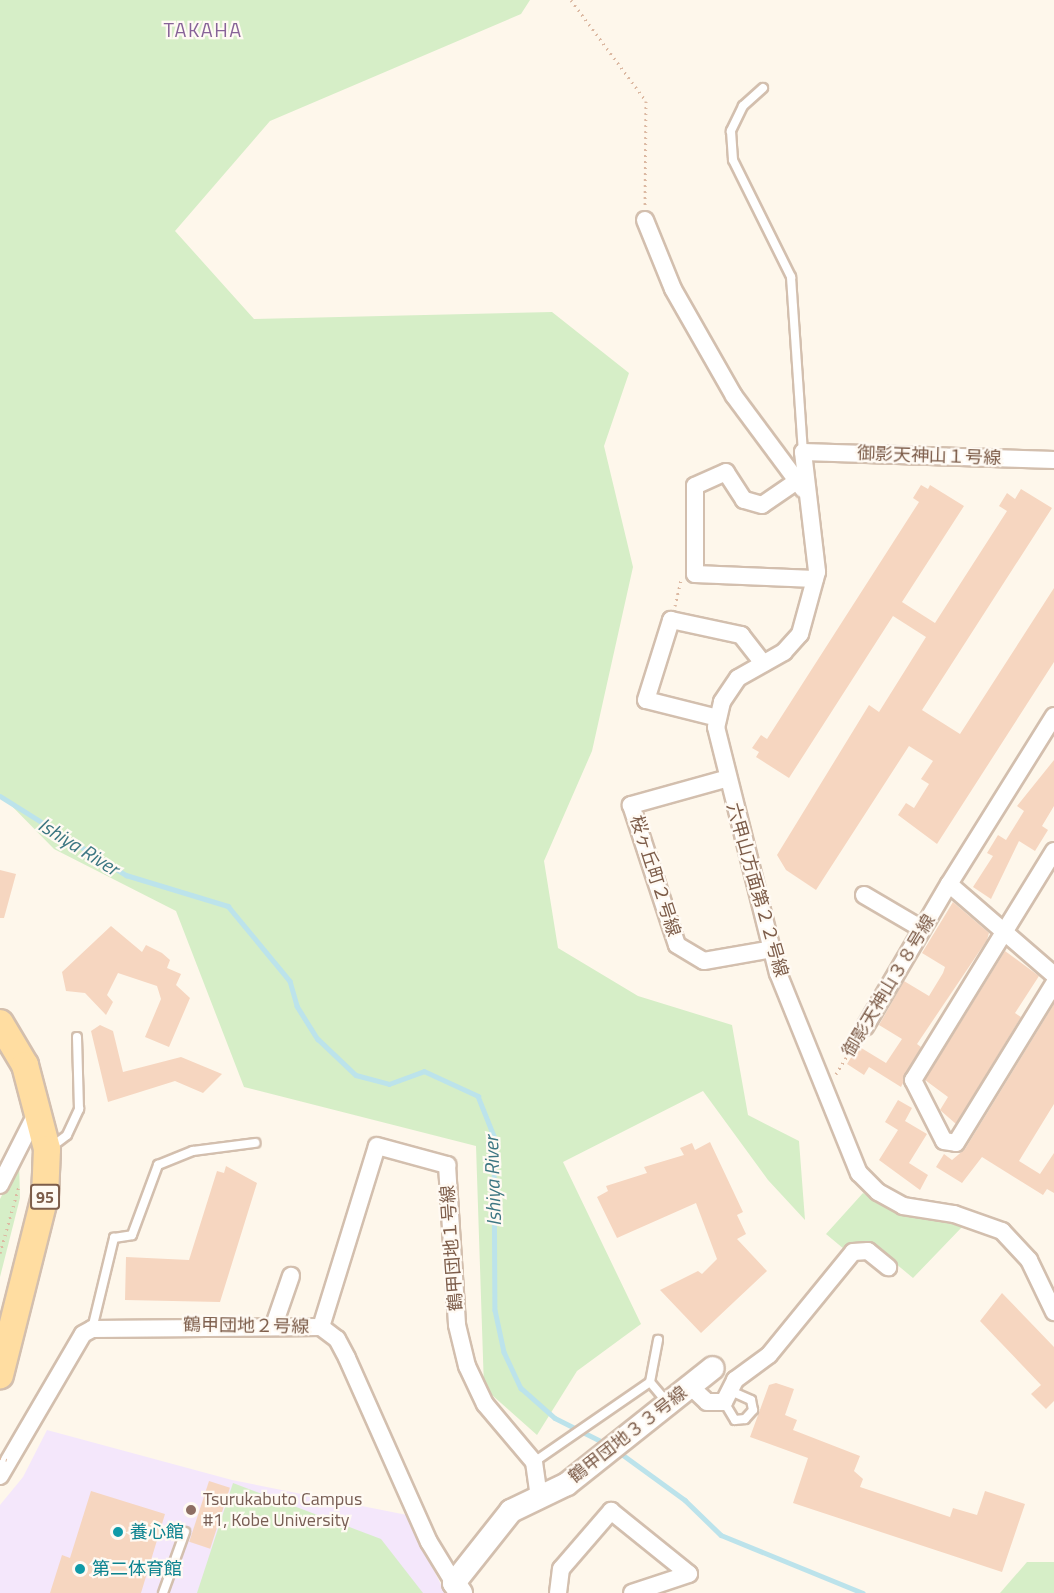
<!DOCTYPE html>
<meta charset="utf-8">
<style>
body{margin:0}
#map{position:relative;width:1054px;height:1593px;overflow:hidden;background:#fef7eb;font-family:"Titillium Web","Noto Sans JP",sans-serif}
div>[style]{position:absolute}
.education>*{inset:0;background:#f4e7fb}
.green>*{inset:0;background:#d6eec7}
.stream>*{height:4.5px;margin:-2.25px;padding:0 2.25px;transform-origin:2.25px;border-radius:2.25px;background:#bce3eb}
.building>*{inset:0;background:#f6d6c0;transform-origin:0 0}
.path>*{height:3px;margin-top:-1.5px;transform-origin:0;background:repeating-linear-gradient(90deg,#dcb9a2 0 1.5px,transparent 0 6px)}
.roads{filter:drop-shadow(2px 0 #d3bfae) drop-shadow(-2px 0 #d3bfae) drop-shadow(0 2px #d3bfae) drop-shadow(0 -2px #d3bfae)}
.lane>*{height:8px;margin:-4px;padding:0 4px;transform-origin:4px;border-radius:4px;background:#fff}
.street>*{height:16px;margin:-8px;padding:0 8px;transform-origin:8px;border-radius:8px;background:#fff}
.secondary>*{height:22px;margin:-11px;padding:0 11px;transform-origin:11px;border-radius:11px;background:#fff}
.primary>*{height:26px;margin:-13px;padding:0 13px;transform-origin:13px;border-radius:13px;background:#ffdda1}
.path-bridge>*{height:3px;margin-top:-1.5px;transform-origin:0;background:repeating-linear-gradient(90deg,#dcb9a2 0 1.5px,transparent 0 6px)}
.dots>*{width:16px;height:16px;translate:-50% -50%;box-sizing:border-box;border:3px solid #fffaf3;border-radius:50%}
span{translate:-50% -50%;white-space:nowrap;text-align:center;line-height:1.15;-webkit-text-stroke:4.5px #fffaf3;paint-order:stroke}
.shield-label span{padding:2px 4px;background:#fffaf3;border:2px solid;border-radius:4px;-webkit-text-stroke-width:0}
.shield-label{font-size:16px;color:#7d5d4a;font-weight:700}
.street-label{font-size:18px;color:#7d5d4a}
.education-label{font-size:18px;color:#785e54}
.left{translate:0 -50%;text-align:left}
.culture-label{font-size:18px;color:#0d838f}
.neighbourhood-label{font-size:20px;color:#876398;letter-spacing:1.5px}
.water-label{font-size:20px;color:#3c7682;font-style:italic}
</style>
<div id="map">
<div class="education">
<i style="clip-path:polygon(47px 1430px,232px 1480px,407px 1515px,445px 1593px,0 1593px,0 1505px,23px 1477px)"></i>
</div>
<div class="green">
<i style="clip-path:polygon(0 0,530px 0,521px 14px,270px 121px,175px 231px,254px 319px,552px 312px,629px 373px,604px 446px,633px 567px,592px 751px,544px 861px,558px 948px,638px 996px,732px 1025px,748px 1115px,799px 1141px,805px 1220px,768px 1180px,703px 1091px,563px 1162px,641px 1324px,577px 1371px,537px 1435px,484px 1388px,476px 1146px,244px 1087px,176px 911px,54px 849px,0 794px)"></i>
<i style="clip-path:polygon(19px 1161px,20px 1198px,0 1277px,0 1199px)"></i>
<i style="clip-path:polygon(863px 1193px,896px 1213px,963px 1226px,913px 1278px,871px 1243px,851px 1243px,844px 1249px,826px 1234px)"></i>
<i style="clip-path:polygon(233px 1483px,381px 1539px,423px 1593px,197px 1593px)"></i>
<i style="clip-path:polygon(1027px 1562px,1054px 1562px,1054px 1593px,1000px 1593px)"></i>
</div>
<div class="stream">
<i style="left:0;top:796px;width:149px;rotate:32.1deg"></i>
<i style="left:126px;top:875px;width:107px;rotate:16.9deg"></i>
<i style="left:228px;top:906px;width:97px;rotate:50.4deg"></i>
<i style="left:290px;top:981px;width:26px;rotate:74deg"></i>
<i style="left:297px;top:1006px;width:39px;rotate:58deg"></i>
<i style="left:318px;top:1039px;width:52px;rotate:43.5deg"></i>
<i style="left:356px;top:1075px;width:34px;rotate:15deg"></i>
<i style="left:389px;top:1084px;width:37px;rotate:-20deg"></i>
<i style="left:424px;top:1071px;width:60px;rotate:24.8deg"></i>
<i style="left:478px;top:1096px;width:43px;rotate:68.2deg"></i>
<i style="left:494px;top:1136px;width:174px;rotate:89.7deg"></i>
<i style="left:495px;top:1310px;width:43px;rotate:77.9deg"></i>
<i style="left:504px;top:1352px;width:40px;rotate:65deg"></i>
<i style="left:521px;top:1388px;width:45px;rotate:41.4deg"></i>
<i style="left:555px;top:1418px;width:58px;rotate:26.6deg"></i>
<i style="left:619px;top:1452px;width:82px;rotate:36deg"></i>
<i style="left:685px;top:1500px;width:50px;rotate:44.2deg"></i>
<i style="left:721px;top:1535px;width:153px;rotate:22.2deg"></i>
</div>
<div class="building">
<i style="clip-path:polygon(921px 485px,928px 489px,930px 485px,964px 506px,902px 602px,935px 623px,1007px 511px,999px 506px,1007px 493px,1015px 499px,1021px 489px,1052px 508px,922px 710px,960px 734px,1054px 588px,1054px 662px,937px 844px,898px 815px,906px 803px,914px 808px,929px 784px,921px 779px,933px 761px,909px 746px,816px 890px,786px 870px,777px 855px,869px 705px,879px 712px,926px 637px,893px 616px,789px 778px,756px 757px,759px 752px,752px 748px,761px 735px,767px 739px,919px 502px,913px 498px)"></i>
<i style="clip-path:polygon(1054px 760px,1054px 806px,1042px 826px,1048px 830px,1035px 851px,1019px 841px,991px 899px,973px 887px,993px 856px,987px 853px,998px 835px,1006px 840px,1024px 811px,1017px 806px)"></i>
<i style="clip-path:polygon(0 870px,16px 874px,4px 918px,0 918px)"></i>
<i style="clip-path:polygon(953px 902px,989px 933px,987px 940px,917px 1044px,921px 1047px,901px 1087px,869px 1067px,864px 1075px,847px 1064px,858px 1046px,886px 1063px,902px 1039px,879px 1025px,904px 981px,929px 996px,943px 973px,945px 967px,922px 953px)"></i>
<i style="clip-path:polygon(111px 926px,142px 952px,146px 945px,162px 953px,170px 960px,167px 968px,181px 974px,176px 985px,190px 998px,169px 1047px,145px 1037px,161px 999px,157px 986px,118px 973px,107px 995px,113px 1002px,106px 1015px,85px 993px,66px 991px,62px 972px)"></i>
<i style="clip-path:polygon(1005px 951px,1039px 976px,1015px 1013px,1021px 1017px,956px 1124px,940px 1110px,948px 1097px,925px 1080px)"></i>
<i style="clip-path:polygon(1054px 1004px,1054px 1104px,1019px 1161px,1040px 1174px,1054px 1153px,1054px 1193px,1047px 1189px,1043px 1195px,982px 1157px,962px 1183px,936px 1167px,944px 1154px,952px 1160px,965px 1149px)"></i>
<i style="clip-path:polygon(100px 1025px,113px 1031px,123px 1072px,181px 1057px,222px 1074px,203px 1093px,175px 1081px,108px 1102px,91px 1031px)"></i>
<i style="clip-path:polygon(898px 1100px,912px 1108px,905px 1121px,927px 1134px,909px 1163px,928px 1175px,920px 1190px,879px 1160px,898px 1130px,885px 1122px)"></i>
<i style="clip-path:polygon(710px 1142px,743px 1212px,737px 1215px,746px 1234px,737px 1239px,767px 1271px,701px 1333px,660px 1290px,698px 1271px,702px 1274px,717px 1259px,696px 1203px,617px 1238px,597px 1197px,608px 1191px,606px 1186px,647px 1173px,644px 1167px,684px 1155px,680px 1148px,692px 1143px,695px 1150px)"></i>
<i style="clip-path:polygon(226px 1166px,257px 1183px,220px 1302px,125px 1300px,126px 1257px,189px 1260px,217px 1171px,224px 1173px)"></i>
<i style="clip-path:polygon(1002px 1293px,1054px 1347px,1054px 1401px,1046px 1409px,1031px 1394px,1041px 1385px,980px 1321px)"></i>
<i style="clip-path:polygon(776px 1383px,794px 1389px,785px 1415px,797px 1420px,793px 1430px,860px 1456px,854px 1471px,863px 1479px,860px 1487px,950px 1517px,953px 1508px,977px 1515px,985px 1491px,1025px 1504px,1002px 1572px,793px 1503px,808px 1458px,750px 1437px,769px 1385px)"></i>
<i style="left:209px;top:1481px;width:22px;height:64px;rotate:18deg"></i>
<i style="clip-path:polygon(91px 1491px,165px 1514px,141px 1593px,50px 1593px,62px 1555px,70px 1558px)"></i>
</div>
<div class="path">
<i style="left:571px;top:0;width:126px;rotate:53.4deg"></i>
<i style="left:646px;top:101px;width:105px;rotate:90.5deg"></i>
<i style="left:675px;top:606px;width:26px;rotate:-77deg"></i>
<i style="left:836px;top:1074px;width:42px;rotate:-58.6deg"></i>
<i style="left:0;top:1253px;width:70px;rotate:-74.2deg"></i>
</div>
<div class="roads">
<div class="lane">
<i style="left:763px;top:88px;width:27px;rotate:138deg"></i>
<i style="left:743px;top:106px;width:28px;rotate:116deg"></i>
<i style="left:731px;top:131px;width:29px;rotate:86deg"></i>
<i style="left:733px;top:160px;width:131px;rotate:63.6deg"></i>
<i style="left:791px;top:277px;width:175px;rotate:86.1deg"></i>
<i style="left:50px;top:1148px;width:21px;rotate:-37deg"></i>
<i style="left:67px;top:1135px;width:29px;rotate:-65deg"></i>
<i style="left:79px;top:1109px;width:72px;rotate:-91.6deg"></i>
<i style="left:92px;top:1329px;width:94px;rotate:-76.4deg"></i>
<i style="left:114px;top:1238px;width:18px;rotate:-9deg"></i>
<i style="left:132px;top:1235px;width:75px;rotate:-69.6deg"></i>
<i style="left:158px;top:1165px;width:38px;rotate:-22deg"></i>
<i style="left:193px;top:1151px;width:63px;rotate:-7.4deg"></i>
<i style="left:650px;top:1382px;width:26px;rotate:50deg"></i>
<i style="left:724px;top:1402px;width:21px;rotate:59deg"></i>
<i style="left:735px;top:1420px;width:10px;rotate:-6deg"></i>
<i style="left:745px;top:1419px;width:12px;rotate:-48deg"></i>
<i style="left:753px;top:1410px;width:10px;rotate:-101deg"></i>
<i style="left:751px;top:1400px;width:20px;rotate:-156deg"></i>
<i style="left:534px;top:1462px;width:141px;rotate:-34.6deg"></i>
<i style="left:650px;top:1382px;width:43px;rotate:-79.2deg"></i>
<i style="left:163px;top:1593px;width:65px;rotate:-70.2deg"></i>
</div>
<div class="street">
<i style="left:645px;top:220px;width:74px;rotate:67.9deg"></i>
<i style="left:673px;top:289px;width:123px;rotate:60.3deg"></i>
<i style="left:734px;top:396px;width:116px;rotate:53.4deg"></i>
<i style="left:1054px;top:460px;width:251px;rotate:-178.2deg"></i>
<i style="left:803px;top:452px;width:121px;rotate:83.3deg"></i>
<i style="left:817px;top:572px;width:64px;rotate:105.3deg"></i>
<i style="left:800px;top:634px;width:24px;rotate:132deg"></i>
<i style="left:784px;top:652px;width:53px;rotate:150.5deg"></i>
<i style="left:738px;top:678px;width:29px;rotate:124deg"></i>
<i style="left:722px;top:702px;width:26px;rotate:103deg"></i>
<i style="left:716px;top:727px;width:254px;rotate:75.9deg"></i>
<i style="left:778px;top:973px;width:216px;rotate:68deg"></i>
<i style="left:859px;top:1173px;width:27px;rotate:45deg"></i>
<i style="left:878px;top:1192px;width:29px;rotate:29deg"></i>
<i style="left:903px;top:1206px;width:52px;rotate:8.9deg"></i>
<i style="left:954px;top:1214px;width:51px;rotate:19.5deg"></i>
<i style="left:1002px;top:1231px;width:40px;rotate:47deg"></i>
<i style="left:1029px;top:1260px;width:58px;rotate:64.3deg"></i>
<i style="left:797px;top:481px;width:42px;rotate:145.6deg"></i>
<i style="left:762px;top:505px;width:19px;rotate:-164deg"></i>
<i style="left:744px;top:500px;width:33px;rotate:-123deg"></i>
<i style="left:726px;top:472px;width:34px;rotate:156deg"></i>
<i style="left:695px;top:486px;width:88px;rotate:90deg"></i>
<i style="left:695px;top:574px;width:120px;rotate:2.4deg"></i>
<i style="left:1054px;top:716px;width:198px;rotate:122deg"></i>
<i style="left:949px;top:884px;width:139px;rotate:40.9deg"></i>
<i style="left:718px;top:718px;width:74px;rotate:-166deg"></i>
<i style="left:646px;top:700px;width:84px;rotate:-72.6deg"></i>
<i style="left:671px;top:620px;width:72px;rotate:12.1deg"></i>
<i style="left:741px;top:635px;width:36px;rotate:52deg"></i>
<i style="left:725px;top:779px;width:98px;rotate:164.5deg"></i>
<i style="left:631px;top:805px;width:147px;rotate:71.8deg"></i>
<i style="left:677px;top:945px;width:31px;rotate:31deg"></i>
<i style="left:704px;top:961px;width:69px;rotate:-10deg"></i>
<i style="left:1054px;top:851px;width:269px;rotate:121.6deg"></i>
<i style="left:913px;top:1080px;width:68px;rotate:63.1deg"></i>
<i style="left:944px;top:1141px;width:12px;rotate:9deg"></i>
<i style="left:956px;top:1143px;width:187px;rotate:-58.4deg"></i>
<i style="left:864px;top:895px;width:67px;rotate:30.4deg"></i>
<i style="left:865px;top:1027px;width:166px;rotate:-59.6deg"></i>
<i style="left:0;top:1185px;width:84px;rotate:-63.1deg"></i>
<i style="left:274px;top:1325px;width:52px;rotate:-70.9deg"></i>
<i style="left:321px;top:1327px;width:189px;rotate:-72.8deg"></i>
<i style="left:377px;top:1146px;width:73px;rotate:15.2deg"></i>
<i style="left:447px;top:1165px;width:160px;rotate:86.4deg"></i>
<i style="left:457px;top:1325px;width:42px;rotate:76.3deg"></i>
<i style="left:467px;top:1366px;width:42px;rotate:64.7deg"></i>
<i style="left:485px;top:1404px;width:76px;rotate:49.8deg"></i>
<i style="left:534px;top:1462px;width:34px;rotate:82deg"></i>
<i style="left:690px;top:1386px;width:23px;rotate:43deg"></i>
<i style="left:707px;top:1402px;width:17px"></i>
<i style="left:724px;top:1402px;width:25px;rotate:-63deg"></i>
<i style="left:735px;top:1380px;width:42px;rotate:-36.3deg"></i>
<i style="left:769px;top:1355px;width:133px;rotate:-50.8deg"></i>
<i style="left:853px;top:1252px;width:15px;rotate:-4deg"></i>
<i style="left:868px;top:1251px;width:26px;rotate:39deg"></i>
<i style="left:0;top:1476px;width:164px;rotate:-59.7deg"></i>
<i style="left:83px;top:1334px;width:10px;rotate:-29deg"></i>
<i style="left:92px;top:1329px;width:229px;rotate:-0.5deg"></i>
<i style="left:321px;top:1327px;width:20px;rotate:37deg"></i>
<i style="left:337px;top:1339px;width:21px;rotate:62deg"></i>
<i style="left:347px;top:1358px;width:201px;rotate:66deg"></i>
<i style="left:429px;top:1542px;width:48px;rotate:58.6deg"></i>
<i style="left:558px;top:1593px;width:24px;rotate:-83deg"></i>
<i style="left:561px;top:1569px;width:77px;rotate:-49.2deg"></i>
<i style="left:611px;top:1511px;width:100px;rotate:38.9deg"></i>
<i style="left:689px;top:1574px;width:60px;rotate:161.6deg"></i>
</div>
<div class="secondary">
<i style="left:461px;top:1593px;width:12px;rotate:-125deg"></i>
<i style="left:454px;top:1583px;width:92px;rotate:-51.6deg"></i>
<i style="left:511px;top:1511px;width:62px;rotate:-25.7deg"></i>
<i style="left:567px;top:1484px;width:186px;rotate:-38.5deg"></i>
</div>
<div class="primary">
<i style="left:0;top:1023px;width:49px;rotate:59.2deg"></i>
<i style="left:25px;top:1065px;width:87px;rotate:75.3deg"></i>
<i style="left:47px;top:1149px;width:47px;rotate:92.4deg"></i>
<i style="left:45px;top:1196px;width:185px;rotate:104.1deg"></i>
</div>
</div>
<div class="path-bridge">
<i style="left:0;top:1458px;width:7px;rotate:16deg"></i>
</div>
<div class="dots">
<i style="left:191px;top:1510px;background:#8d6e63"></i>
<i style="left:118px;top:1532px;background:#0f9aa8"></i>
<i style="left:80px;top:1569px;background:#0f9aa8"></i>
</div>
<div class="shield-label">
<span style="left:45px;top:1197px">95</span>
</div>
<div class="street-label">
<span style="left:929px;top:456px;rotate:2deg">御影天神山１号線</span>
<span style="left:655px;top:876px;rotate:72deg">桜ヶ丘町２号線</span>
<span style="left:757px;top:890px;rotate:74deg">六甲山方面第２２号線</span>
<span style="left:889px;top:986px;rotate:-59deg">御影天神山３８号線</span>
<span style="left:452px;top:1248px;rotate:-94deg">鶴甲団地１号線</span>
<span style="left:246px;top:1326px;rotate:1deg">鶴甲団地２号線</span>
<span style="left:628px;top:1435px;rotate:-38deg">鶴甲団地３３号線</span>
</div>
<div class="education-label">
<span class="left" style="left:203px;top:1510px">Tsurukabuto Campus<br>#1, Kobe University</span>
</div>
<div class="culture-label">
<span class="left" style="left:130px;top:1532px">養心館</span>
<span class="left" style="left:92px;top:1569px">第二体育館</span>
</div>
<div class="neighbourhood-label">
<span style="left:203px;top:29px">TAKAHA</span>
</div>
<div class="water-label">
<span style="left:79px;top:846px;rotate:32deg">Ishiya River</span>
<span style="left:492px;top:1181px;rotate:-92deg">Ishiya River</span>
</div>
</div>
